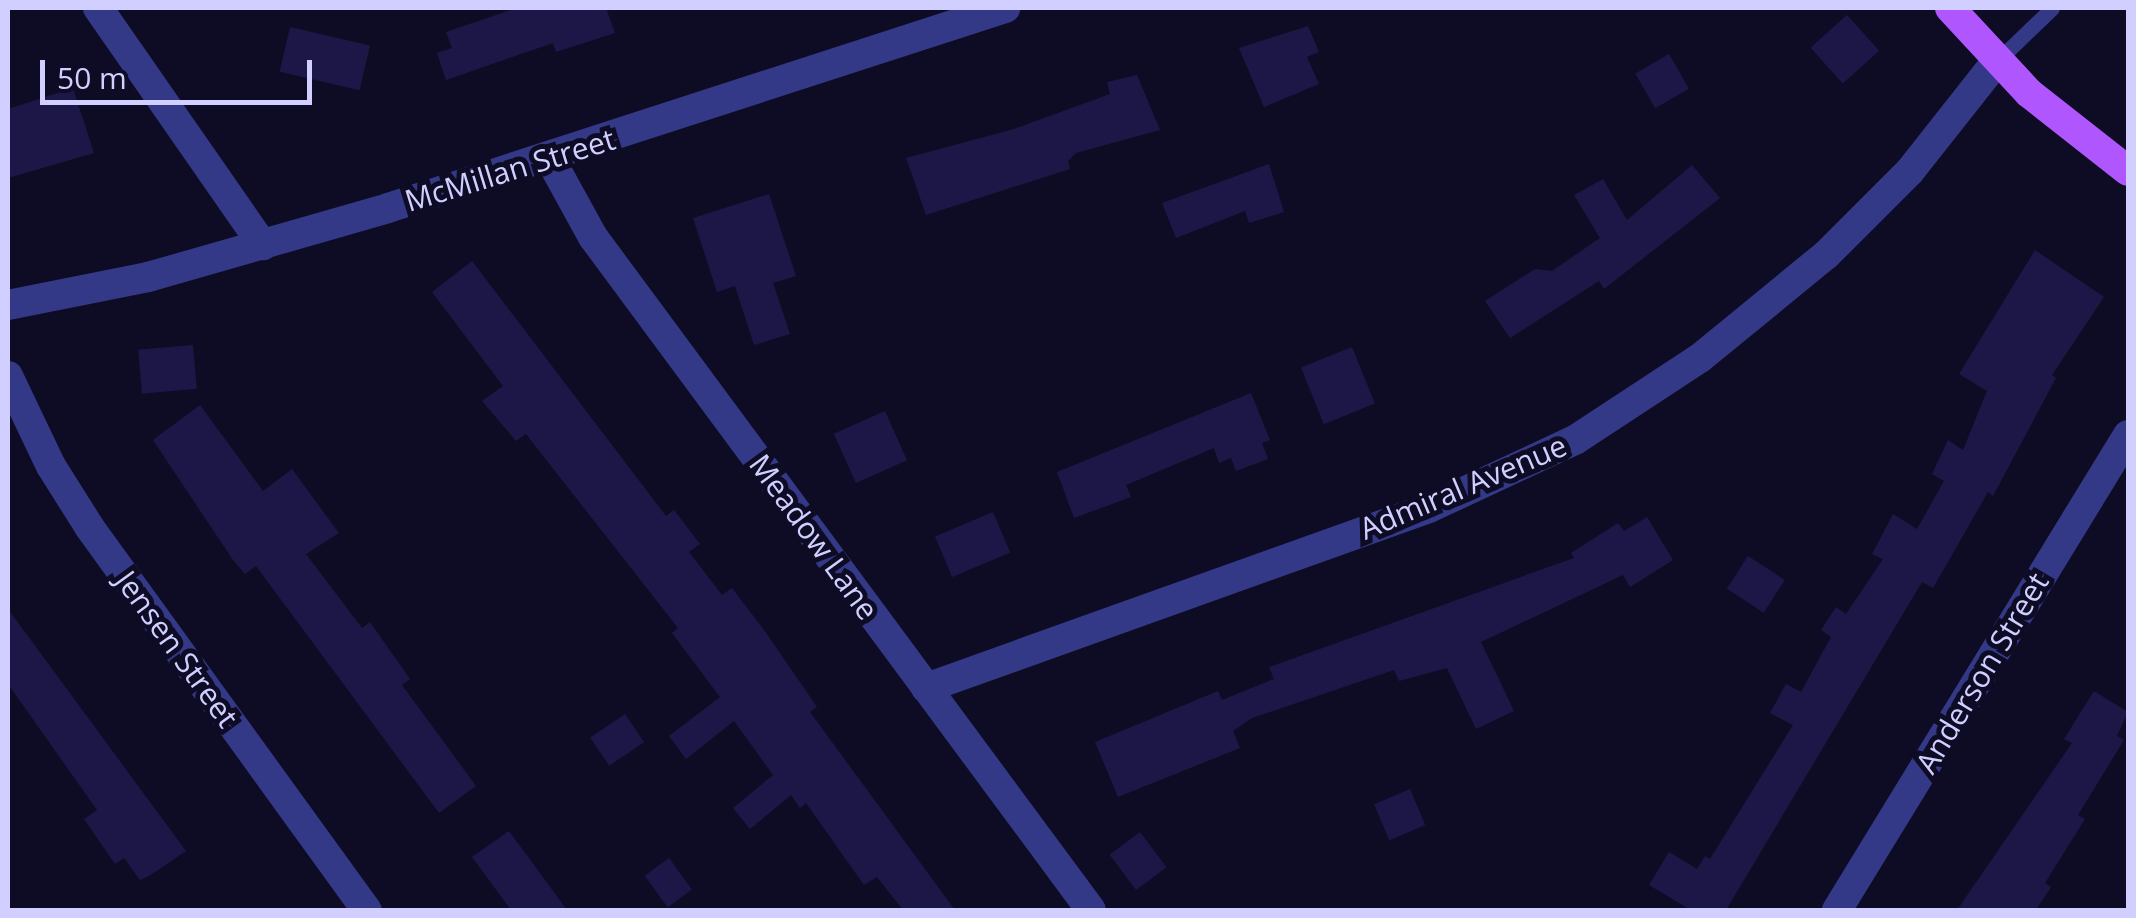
<!DOCTYPE html>
<style>
body{margin:0}
#map{position:relative;width:2136px;height:918px;overflow:hidden;background:#0e0c24;font-family:"Open Sans",sans-serif}
div>[style]{position:absolute}
.building>*{inset:0;background:#1c1747;transform-origin:0 0}
.lane>*{height:15px;margin:-7.5px;padding:0 7.5px;transform-origin:7.5px;border-radius:7.5px;background:#343987}
.street>*{height:30px;margin:-15px;padding:0 15px;transform-origin:15px;border-radius:15px;background:#343987}
.primary>*{height:30px;margin:-15px;padding:0 15px;transform-origin:15px;border-radius:15px;background:#af56ff}
span{translate:-50% -50%;white-space:nowrap;text-align:center;line-height:1.15;-webkit-text-stroke:10px #0e0c24;paint-order:stroke}
.street-label{font-size:30px;color:#d0cfff}
.frame{position:absolute;inset:0;border:10px solid #d0cfff;pointer-events:none}
.scale{position:absolute;left:40px;top:60px;width:272px;height:45px;box-sizing:border-box;border:5px solid #d0cfff;border-top:0;padding-left:12px;font-size:30px;line-height:35px;white-space:nowrap;color:#d0cfff;-webkit-text-stroke:8px #0e0c24;paint-order:stroke}
</style>
<div id="map">
<div class="building">
<i style="clip-path:polygon(517px 8px,606px 8px,615px 33px,556px 52px,553px 43px,446px 80px,437px 53px,452px 48px,446px 32px)"></i>
<i style="left:1847px;top:15px;width:48px;height:49px;rotate:48deg"></i>
<i style="clip-path:polygon(1308px 26px,1319px 52px,1307px 57px,1319px 84px,1264px 107px,1239px 48px)"></i>
<i style="left:290px;top:27px;width:82px;height:46px;rotate:13deg"></i>
<i style="left:1669px;top:54px;width:40px;height:39px;rotate:60deg"></i>
<i style="clip-path:polygon(1137px 75px,1160px 130px,1076px 153px,1068px 161px,1070px 169px,926px 215px,906px 158px,1014px 129px,1110px 94px,1107px 82px)"></i>
<i style="clip-path:polygon(73px 88px,94px 153px,8px 178px,8px 109px)"></i>
<i style="clip-path:polygon(1269px 164px,1284px 212px,1249px 223px,1245px 211px,1176px 238px,1162px 203px)"></i>
<i style="clip-path:polygon(1692px 165px,1720px 198px,1604px 289px,1599px 281px,1510px 338px,1485px 301px,1535px 269px,1552px 271px,1600px 238px,1574px 195px,1603px 179px,1627px 220px)"></i>
<i style="clip-path:polygon(769px 194px,796px 276px,773px 283px,790px 334px,754px 345px,735px 286px,717px 292px,693px 218px)"></i>
<i style="clip-path:polygon(2035px 250px,2104px 297px,2052px 375px,2056px 378px,1993px 496px,1988px 492px,1933px 588px,1922px 582px,1726px 910px,1691px 910px,1649px 885px,1669px 852px,1697px 869px,1705px 856px,1710px 859px,1793px 725px,1770px 713px,1786px 684px,1801px 692px,1831px 637px,1821px 630px,1836px 607px,1846px 614px,1883px 559px,1872px 554px,1893px 514px,1917px 529px,1944px 481px,1932px 474px,1948px 440px,1963px 450px,1987px 391px,1959px 374px)"></i>
<i style="clip-path:polygon(472px 261px,666px 516px,674px 510px,700px 544px,689px 552px,722px 595px,732px 588px,764px 630px,817px 707px,810px 712px,955px 910px,903px 910px,877px 877px,864px 885px,806px 803px,800px 808px,791px 795px,750px 829px,733px 808px,773px 775px,734px 721px,686px 759px,669px 736px,720px 697px,672px 633px,678px 628px,526px 434px,516px 441px,482px 401px,503px 386px,432px 292px)"></i>
<i style="left:193px;top:345px;width:44px;height:55px;rotate:85deg"></i>
<i style="left:1352px;top:347px;width:61px;height:55px;rotate:68deg"></i>
<i style="clip-path:polygon(1251px 393px,1270px 440px,1262px 443px,1268px 459px,1236px 471px,1231px 458px,1219px 463px,1214px 448px,1126px 485px,1131px 497px,1074px 518px,1057px 472px)"></i>
<i style="clip-path:polygon(200px 405px,263px 491px,292px 469px,339px 533px,306px 554px,362px 628px,370px 622px,410px 679px,402px 685px,476px 786px,439px 813px,256px 566px,245px 574px,233px 560px,153px 440px)"></i>
<i style="left:885px;top:411px;width:54px;height:56px;rotate:66deg"></i>
<i style="left:993px;top:512px;width:44px;height:63px;rotate:67deg"></i>
<i style="clip-path:polygon(1647px 517px,1673px 560px,1630px 587px,1623px 575px,1481px 642px,1514px 711px,1476px 729px,1447px 668px,1399px 681px,1394px 670px,1252px 718px,1233px 731px,1240px 748px,1118px 797px,1095px 742px,1218px 691px,1222px 700px,1274px 679px,1269px 667px,1574px 558px,1571px 553px,1618px 523px,1624px 531px)"></i>
<i style="left:1748px;top:556px;width:44px;height:39px;rotate:33deg"></i>
<i style="clip-path:polygon(8px 609px,186px 851px,149px 876px,140px 880px,124px 858px,115px 864px,84px 819px,97px 810px,8px 684px)"></i>
<i style="clip-path:polygon(2094px 691px,2128px 712px,2117px 736px,2124px 740px,2078px 815px,2085px 819px,2045px 883px,2051px 887px,2036px 910px,1957px 910px,2072px 743px,2064px 739px)"></i>
<i style="left:625px;top:714px;width:34px;height:42px;rotate:56deg"></i>
<i style="left:1410px;top:789px;width:39px;height:39px;rotate:67deg"></i>
<i style="clip-path:polygon(509px 831px,567px 910px,511px 910px,472px 857px)"></i>
<i style="left:1140px;top:832px;width:44px;height:38px;rotate:53deg"></i>
<i style="left:669px;top:858px;width:39px;height:30px;rotate:54deg"></i>
</div>
<div class="lane">
<i style="left:1997px;top:61px;width:76px;rotate:-43.9deg"></i>
</div>
<div class="street">
<i style="left:98px;top:8px;width:289px;rotate:55.2deg"></i>
<i style="left:549px;top:157px;width:91px;rotate:61.2deg"></i>
<i style="left:593px;top:237px;width:837px;rotate:53.5deg"></i>
<i style="left:8px;top:305px;width:143px;rotate:-11.3deg"></i>
<i style="left:148px;top:277px;width:250px;rotate:-16deg"></i>
<i style="left:388px;top:208px;width:649px;rotate:-17.96deg"></i>
<i style="left:8px;top:376px;width:100px;rotate:64.5deg"></i>
<i style="left:51px;top:466px;width:73px;rotate:57.8deg"></i>
<i style="left:90px;top:528px;width:472px;rotate:54.1deg"></i>
<i style="left:926px;top:688px;width:534px;rotate:-19.69deg"></i>
<i style="left:1429px;top:508px;width:161px;rotate:-25deg"></i>
<i style="left:1575px;top:440px;width:149px;rotate:-33.3deg"></i>
<i style="left:1700px;top:358px;width:163px;rotate:-39.3deg"></i>
<i style="left:1826px;top:255px;width:119px;rotate:-45deg"></i>
<i style="left:1910px;top:171px;width:140px;rotate:-51.7deg"></i>
<i style="left:1837px;top:910px;width:557px;rotate:-58.51deg"></i>
</div>
<div class="primary">
<i style="left:1950px;top:8px;width:116px;rotate:47.1deg"></i>
<i style="left:2029px;top:93px;width:126px;rotate:38.2deg"></i>
</div>
<div class="street-label">
<span style="left:510px;top:170px;rotate:-17deg">McMillan Street</span>
<span style="left:1463px;top:487px;rotate:-23deg">Admiral Avenue</span>
<span style="left:814px;top:537px;rotate:54deg">Meadow Lane</span>
<span style="left:177px;top:649px;rotate:54deg">Jensen Street</span>
<span style="left:1982px;top:673px;rotate:-59deg">Anderson Street</span>
</div>
<div class="frame"></div>
<div class="scale">50 m</div>
</div>
